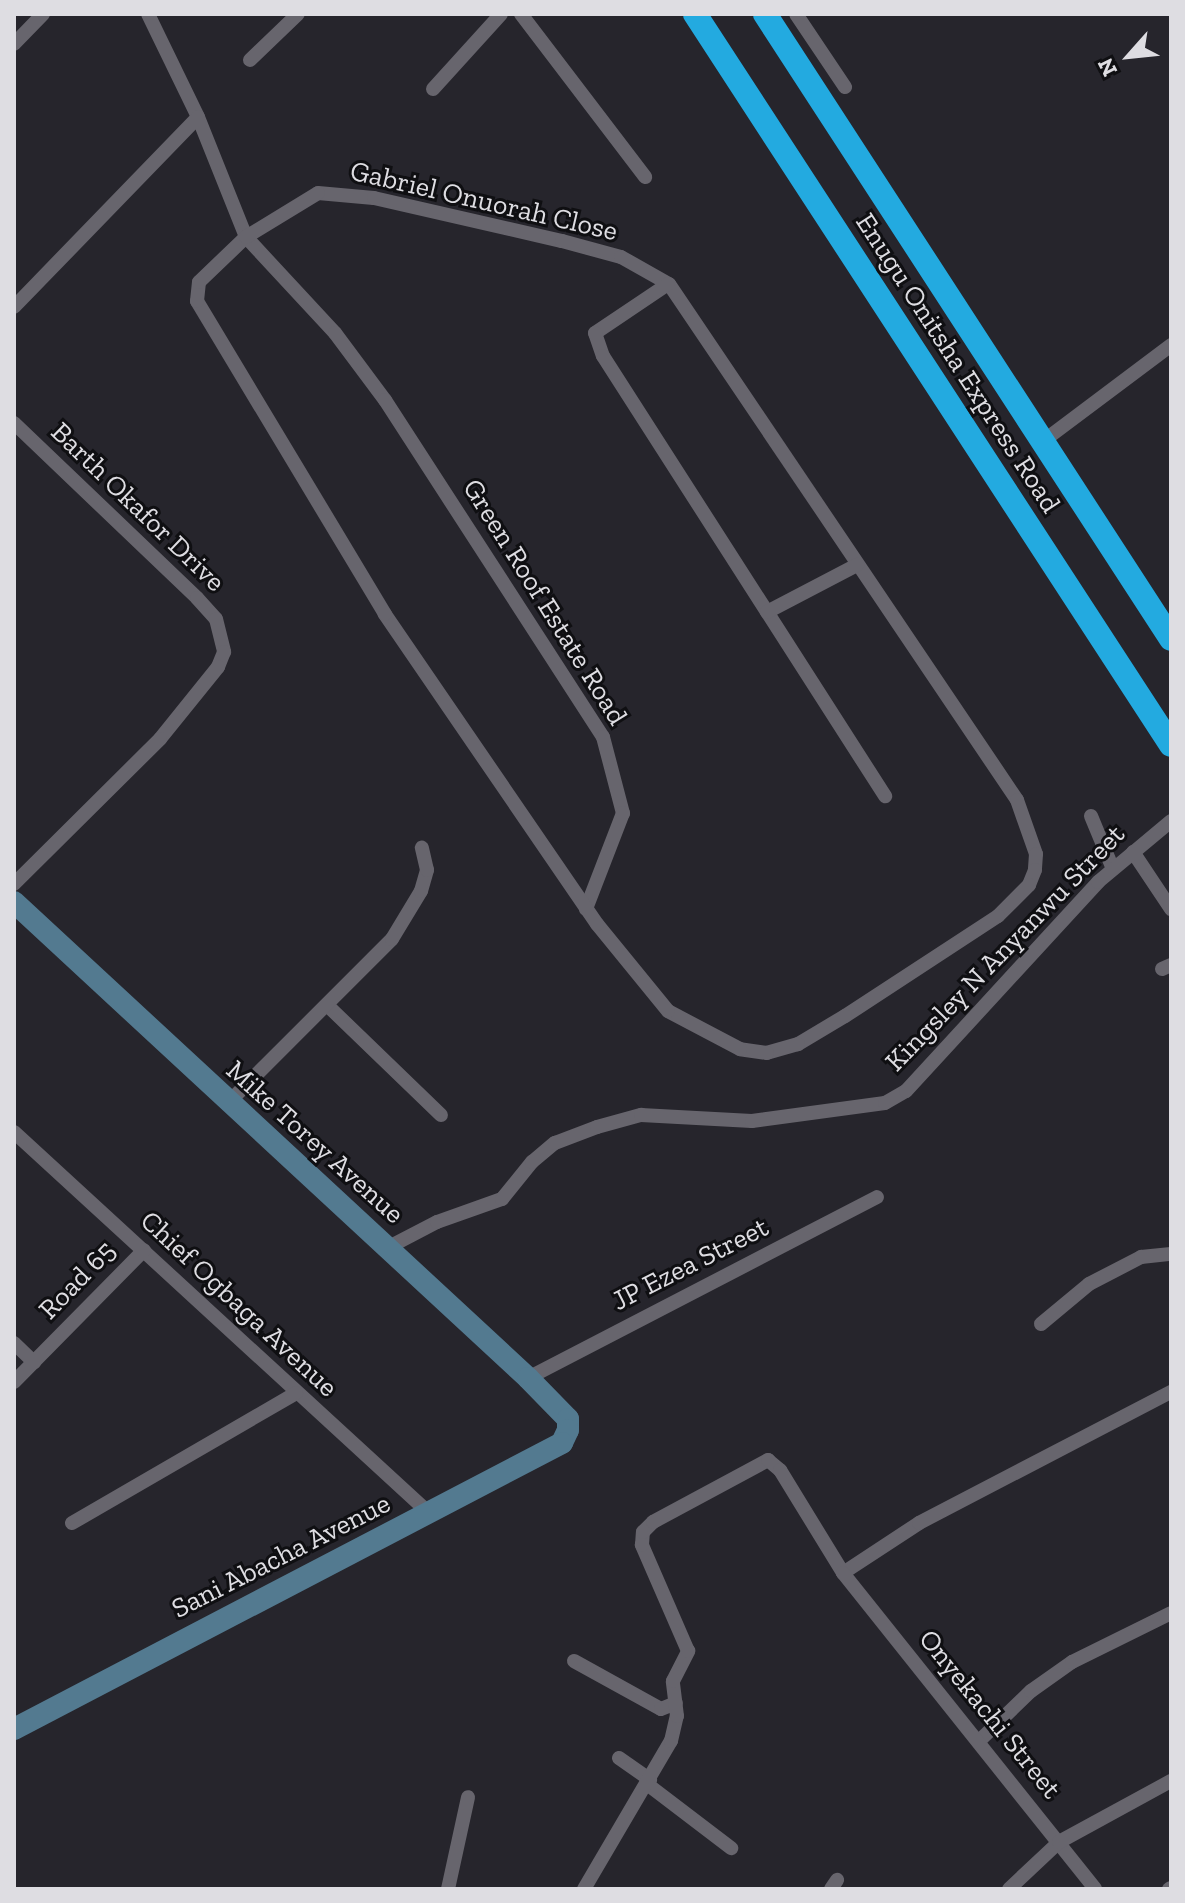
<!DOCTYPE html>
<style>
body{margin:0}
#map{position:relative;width:1185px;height:1903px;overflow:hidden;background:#26252c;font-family:"Zilla Slab",serif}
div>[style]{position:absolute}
.street>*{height:14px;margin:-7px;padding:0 7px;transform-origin:7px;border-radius:7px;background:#67656d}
.secondary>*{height:22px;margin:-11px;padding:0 11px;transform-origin:11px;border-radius:11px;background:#537a90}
.highway>*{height:24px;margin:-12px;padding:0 12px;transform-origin:12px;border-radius:12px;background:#23aae0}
span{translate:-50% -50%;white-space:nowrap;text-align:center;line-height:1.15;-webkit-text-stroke:6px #0f0f12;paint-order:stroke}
.street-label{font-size:28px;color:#dedde2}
.frame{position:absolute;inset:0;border:16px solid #dedde2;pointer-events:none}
.north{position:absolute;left:1089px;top:16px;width:80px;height:80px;-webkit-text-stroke:6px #0f0f12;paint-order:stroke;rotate:243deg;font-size:22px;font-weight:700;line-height:32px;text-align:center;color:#dedde2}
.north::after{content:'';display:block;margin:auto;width:28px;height:36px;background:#dedde2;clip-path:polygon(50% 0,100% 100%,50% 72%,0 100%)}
</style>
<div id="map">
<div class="street">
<i style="left:148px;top:14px;width:114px;rotate:64.1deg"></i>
<i style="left:198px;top:117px;width:129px;rotate:68.2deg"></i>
<i style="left:246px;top:237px;width:131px;rotate:47.2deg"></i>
<i style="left:335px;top:333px;width:84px;rotate:53.3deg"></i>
<i style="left:385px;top:400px;width:401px;rotate:57.1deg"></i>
<i style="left:603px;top:737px;width:79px;rotate:75.3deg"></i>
<i style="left:623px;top:813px;width:103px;rotate:111.1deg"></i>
<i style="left:521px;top:14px;width:205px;rotate:52.7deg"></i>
<i style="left:796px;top:14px;width:88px;rotate:56.1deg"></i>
<i style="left:14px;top:44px;width:42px;rotate:-46deg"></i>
<i style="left:250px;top:60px;width:66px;rotate:-43.8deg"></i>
<i style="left:433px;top:89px;width:101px;rotate:-47.8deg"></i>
<i style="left:318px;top:193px;width:56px;rotate:5.1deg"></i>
<i style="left:374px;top:198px;width:193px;rotate:12.9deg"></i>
<i style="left:562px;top:241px;width:61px;rotate:15.2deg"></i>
<i style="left:621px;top:257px;width:55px;rotate:29.4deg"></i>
<i style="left:669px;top:284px;width:622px;rotate:56deg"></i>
<i style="left:1017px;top:800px;width:57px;rotate:70.6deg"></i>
<i style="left:1036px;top:854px;width:16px;rotate:94deg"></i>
<i style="left:1035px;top:870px;width:16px;rotate:112deg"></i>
<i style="left:1029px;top:885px;width:44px;rotate:135deg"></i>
<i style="left:998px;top:916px;width:183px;rotate:146.8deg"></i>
<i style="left:845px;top:1016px;width:55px;rotate:149.2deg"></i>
<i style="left:798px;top:1044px;width:32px;rotate:164deg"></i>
<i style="left:767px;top:1053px;width:27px;rotate:-172deg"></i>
<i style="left:740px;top:1049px;width:81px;rotate:-152.2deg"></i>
<i style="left:668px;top:1011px;width:112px;rotate:-129.2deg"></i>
<i style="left:597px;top:924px;width:376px;rotate:-124.4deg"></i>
<i style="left:385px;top:614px;width:365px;rotate:-121deg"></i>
<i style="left:197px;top:301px;width:19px;rotate:-84deg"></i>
<i style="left:199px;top:282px;width:65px;rotate:-43.8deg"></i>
<i style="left:246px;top:237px;width:84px;rotate:-31.4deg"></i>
<i style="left:668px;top:284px;width:88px;rotate:146.1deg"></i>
<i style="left:595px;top:333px;width:24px;rotate:71deg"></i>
<i style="left:603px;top:356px;width:523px;rotate:57.34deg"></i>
<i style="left:14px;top:307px;width:264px;rotate:-45.9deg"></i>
<i style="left:14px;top:423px;width:253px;rotate:43.7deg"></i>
<i style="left:197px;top:598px;width:28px;rotate:48deg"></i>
<i style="left:216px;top:619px;width:34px;rotate:76deg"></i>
<i style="left:224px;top:652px;width:16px;rotate:112deg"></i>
<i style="left:218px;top:667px;width:92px;rotate:128.9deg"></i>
<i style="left:160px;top:739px;width:206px;rotate:135.2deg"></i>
<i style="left:1042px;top:442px;width:161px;rotate:-36.9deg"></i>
<i style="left:767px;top:612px;width:102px;rotate:-27.6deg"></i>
<i style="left:1091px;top:816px;width:57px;rotate:67.5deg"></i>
<i style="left:1133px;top:852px;width:69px;rotate:56.3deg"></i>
<i style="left:1162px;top:969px;width:10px;rotate:-24deg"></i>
<i style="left:328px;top:1006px;width:157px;rotate:44deg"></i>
<i style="left:227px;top:1104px;width:233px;rotate:-45deg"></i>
<i style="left:392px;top:939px;width:56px;rotate:-58.9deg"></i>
<i style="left:421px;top:891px;width:22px;rotate:-74deg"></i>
<i style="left:427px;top:870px;width:23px;rotate:-103deg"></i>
<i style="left:14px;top:1132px;width:563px;rotate:42.55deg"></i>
<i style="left:387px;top:1248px;width:56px;rotate:-27.5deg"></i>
<i style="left:437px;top:1222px;width:69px;rotate:-19.5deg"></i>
<i style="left:502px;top:1199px;width:48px;rotate:-51deg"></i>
<i style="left:532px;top:1162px;width:30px;rotate:-40deg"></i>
<i style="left:555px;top:1143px;width:45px;rotate:-20.9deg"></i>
<i style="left:597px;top:1127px;width:46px;rotate:-15.3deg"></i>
<i style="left:641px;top:1115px;width:111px;rotate:3.1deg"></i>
<i style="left:752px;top:1121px;width:134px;rotate:-7.7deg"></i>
<i style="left:885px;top:1103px;width:24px;rotate:-30deg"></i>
<i style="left:906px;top:1091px;width:284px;rotate:-47.4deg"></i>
<i style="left:1098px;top:882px;width:95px;rotate:-39.9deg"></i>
<i style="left:1041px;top:1324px;width:62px;rotate:-39.8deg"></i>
<i style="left:1089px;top:1284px;width:59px;rotate:-27.4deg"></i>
<i style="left:1141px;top:1257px;width:30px;rotate:-6deg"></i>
<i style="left:14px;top:1343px;width:28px;rotate:44deg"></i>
<i style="left:528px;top:1378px;width:393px;rotate:-27.4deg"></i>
<i style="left:14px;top:1382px;width:185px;rotate:-45.4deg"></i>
<i style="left:72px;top:1523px;width:259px;rotate:-30.1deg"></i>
<i style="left:843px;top:1573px;width:91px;rotate:-33.3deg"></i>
<i style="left:919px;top:1523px;width:284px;rotate:-27.5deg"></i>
<i style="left:574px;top:1661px;width:99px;rotate:28.9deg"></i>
<i style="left:661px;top:1709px;width:16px;rotate:-22deg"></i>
<i style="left:979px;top:1741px;width:72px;rotate:-43.9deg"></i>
<i style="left:1031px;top:1691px;width:50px;rotate:-35.3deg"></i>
<i style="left:1072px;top:1662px;width:110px;rotate:-26.3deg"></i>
<i style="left:619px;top:1758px;width:38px;rotate:35deg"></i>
<i style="left:647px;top:1784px;width:106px;rotate:37.3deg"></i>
<i style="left:448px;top:1889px;width:94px;rotate:-77.7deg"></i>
<i style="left:584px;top:1889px;width:172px;rotate:-59.6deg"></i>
<i style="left:671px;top:1741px;width:26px;rotate:-77deg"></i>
<i style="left:677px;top:1716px;width:35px;rotate:-97deg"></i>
<i style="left:673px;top:1681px;width:34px;rotate:-63deg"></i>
<i style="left:688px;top:1651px;width:116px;rotate:-113.5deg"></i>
<i style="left:642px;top:1545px;width:13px;rotate:-86deg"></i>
<i style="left:643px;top:1532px;width:14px;rotate:-45deg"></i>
<i style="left:653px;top:1522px;width:131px;rotate:-28.3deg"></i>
<i style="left:768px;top:1460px;width:16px;rotate:40deg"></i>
<i style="left:780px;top:1470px;width:121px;rotate:58.5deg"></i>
<i style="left:843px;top:1573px;width:404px;rotate:51.4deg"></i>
<i style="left:831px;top:1889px;width:11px;rotate:-56deg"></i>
<i style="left:1009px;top:1889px;width:69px;rotate:-43.2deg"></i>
<i style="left:1059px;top:1842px;width:128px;rotate:-28.6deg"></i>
<i style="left:1169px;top:1889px;width:2px;rotate:-27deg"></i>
</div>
<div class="secondary">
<i style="left:14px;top:902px;width:701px;rotate:42.8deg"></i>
<i style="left:528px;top:1378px;width:57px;rotate:45.7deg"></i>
<i style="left:568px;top:1419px;width:11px;rotate:90deg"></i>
<i style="left:568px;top:1430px;width:14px;rotate:115deg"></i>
<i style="left:562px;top:1443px;width:618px;rotate:152.44deg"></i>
</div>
<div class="highway">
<i style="left:695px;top:14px;width:872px;rotate:56.93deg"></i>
<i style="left:765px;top:14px;width:745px;rotate:56.99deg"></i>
</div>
<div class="street-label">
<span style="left:484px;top:201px;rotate:13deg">Gabriel Onuorah Close</span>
<span style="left:958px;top:363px;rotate:57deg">Enugu Onitsha Express Road</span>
<span style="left:138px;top:507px;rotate:44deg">Barth Okafor Drive</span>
<span style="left:545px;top:602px;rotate:58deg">Green Roof Estate Road</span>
<span style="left:1005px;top:948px;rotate:-46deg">Kingsley N Anyanwu Street</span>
<span style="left:315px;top:1142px;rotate:42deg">Mike Torey Avenue</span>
<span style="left:690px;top:1264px;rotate:-27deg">JP Ezea Street</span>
<span style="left:77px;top:1280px;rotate:-46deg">Road 65</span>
<span style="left:239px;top:1304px;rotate:43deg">Chief Ogbaga Avenue</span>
<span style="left:281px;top:1556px;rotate:-27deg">Sani Abacha Avenue</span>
<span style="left:990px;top:1714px;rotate:51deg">Onyekachi Street</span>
</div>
<div class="frame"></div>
<div class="north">N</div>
</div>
